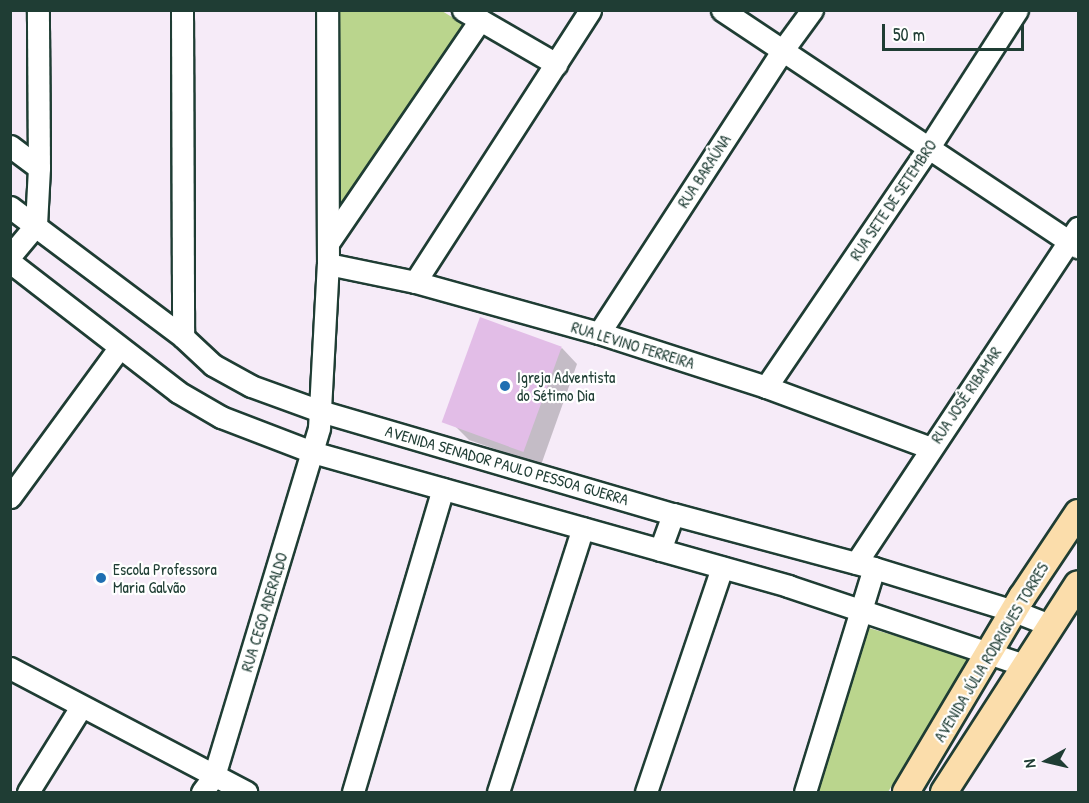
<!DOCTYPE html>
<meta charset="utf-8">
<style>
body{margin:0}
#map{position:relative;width:1089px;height:803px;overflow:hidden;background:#f6ebf8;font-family:"Patrick Hand",sans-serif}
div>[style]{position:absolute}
.green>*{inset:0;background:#bad58d}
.shadow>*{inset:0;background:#0003}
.building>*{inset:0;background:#e2bde7;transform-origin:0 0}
.roads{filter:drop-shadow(2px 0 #1f3d34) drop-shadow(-2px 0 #1f3d34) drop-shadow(0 2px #1f3d34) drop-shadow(0 -2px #1f3d34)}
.minor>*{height:21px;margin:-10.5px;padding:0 10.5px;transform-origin:10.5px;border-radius:10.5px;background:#fff}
.major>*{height:26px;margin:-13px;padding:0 13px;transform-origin:13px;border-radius:13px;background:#fbddab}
.dots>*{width:16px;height:16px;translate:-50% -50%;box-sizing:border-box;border:3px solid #fff;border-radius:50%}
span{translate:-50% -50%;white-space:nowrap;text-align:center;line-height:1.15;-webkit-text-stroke:4.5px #fff;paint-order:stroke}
.street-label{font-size:16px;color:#1f3d34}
.poi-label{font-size:16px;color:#1f3d34}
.left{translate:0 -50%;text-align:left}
.frame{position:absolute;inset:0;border:12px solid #1f3d34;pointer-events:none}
.north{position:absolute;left:1017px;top:731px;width:60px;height:60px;-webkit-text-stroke:4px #fff;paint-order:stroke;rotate:262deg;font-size:16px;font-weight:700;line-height:24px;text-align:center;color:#1f3d34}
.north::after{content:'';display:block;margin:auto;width:21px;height:27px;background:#1f3d34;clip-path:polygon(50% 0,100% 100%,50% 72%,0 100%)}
.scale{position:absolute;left:882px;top:24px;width:142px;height:27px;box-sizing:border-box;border:3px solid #1f3d34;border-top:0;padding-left:8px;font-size:18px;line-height:21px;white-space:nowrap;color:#1f3d34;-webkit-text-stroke:4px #fff;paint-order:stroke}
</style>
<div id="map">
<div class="green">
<i style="clip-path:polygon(337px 11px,442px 11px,465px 25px,338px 210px)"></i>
<i style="clip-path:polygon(862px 626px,971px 658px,888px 792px,811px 792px)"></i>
</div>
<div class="shadow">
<i style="clip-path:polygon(562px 348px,577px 364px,541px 465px,469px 440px,453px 424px)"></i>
</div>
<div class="building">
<i style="left:480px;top:317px;width:87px;height:112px;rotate:20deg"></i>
</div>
<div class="roads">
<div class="minor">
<i style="left:182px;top:10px;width:327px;rotate:89.8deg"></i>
<i style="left:463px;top:10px;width:108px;rotate:30.1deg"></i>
<i style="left:722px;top:10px;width:428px;rotate:33.7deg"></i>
<i style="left:10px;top:146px;width:36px;rotate:37deg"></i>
<i style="left:10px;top:207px;width:216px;rotate:36.9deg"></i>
<i style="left:183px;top:337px;width:41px;rotate:43deg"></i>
<i style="left:213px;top:365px;width:43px;rotate:28.9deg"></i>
<i style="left:251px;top:386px;width:73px;rotate:19.9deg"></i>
<i style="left:320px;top:411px;width:368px;rotate:16.3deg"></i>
<i style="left:673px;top:514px;width:208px;rotate:15deg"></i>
<i style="left:874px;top:568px;width:146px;rotate:17.1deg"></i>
<i style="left:1014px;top:611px;width:41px;rotate:21.5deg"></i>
<i style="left:328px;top:243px;width:270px;rotate:-55.7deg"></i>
<i style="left:10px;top:256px;width:40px;rotate:-50deg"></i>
<i style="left:36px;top:225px;width:57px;rotate:-87deg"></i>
<i style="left:39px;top:168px;width:158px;rotate:-90.4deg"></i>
<i style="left:10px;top:262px;width:212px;rotate:37.7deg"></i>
<i style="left:178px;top:392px;width:50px;rotate:30.2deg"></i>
<i style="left:221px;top:417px;width:97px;rotate:21deg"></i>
<i style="left:312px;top:452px;width:495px;rotate:15.7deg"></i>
<i style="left:788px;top:586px;width:252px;rotate:18.5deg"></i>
<i style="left:328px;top:264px;width:89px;rotate:11.7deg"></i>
<i style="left:415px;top:282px;width:191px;rotate:15.5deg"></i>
<i style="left:599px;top:333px;width:176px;rotate:17.9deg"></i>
<i style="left:766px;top:387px;width:176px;rotate:20.3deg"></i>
<i style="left:415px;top:282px;width:323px;rotate:-57.2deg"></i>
<i style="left:599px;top:333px;width:336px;rotate:-57deg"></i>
<i style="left:782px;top:51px;width:51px;rotate:-53.8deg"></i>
<i style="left:766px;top:387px;width:290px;rotate:-55.8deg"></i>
<i style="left:929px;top:147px;width:163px;rotate:-57.3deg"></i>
<i style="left:10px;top:497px;width:185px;rotate:-53.8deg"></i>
<i style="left:660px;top:550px;width:38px;rotate:-70deg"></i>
<i style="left:856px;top:563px;width:402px;rotate:-56.5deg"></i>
<i style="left:10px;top:668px;width:267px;rotate:27.7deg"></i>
<i style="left:28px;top:792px;width:100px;rotate:-58.1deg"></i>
<i style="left:202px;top:792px;width:20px;rotate:-53deg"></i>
<i style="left:214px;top:776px;width:363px;rotate:-73.2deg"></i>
<i style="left:319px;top:428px;width:164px;rotate:-86.9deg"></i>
<i style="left:328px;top:264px;width:254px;rotate:-90.2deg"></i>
<i style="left:353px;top:792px;width:316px;rotate:-73.5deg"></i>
<i style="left:498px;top:792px;width:277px;rotate:-72.2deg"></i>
<i style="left:646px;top:792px;width:237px;rotate:-71.3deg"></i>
<i style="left:805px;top:792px;width:234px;rotate:-72.9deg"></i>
</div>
<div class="major">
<i style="left:906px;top:792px;width:227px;rotate:-59.3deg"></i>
<i style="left:1022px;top:597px;width:101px;rotate:-56.3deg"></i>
<i style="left:944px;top:792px;width:247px;rotate:-57.2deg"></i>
</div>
</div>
<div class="dots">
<i style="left:505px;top:386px;background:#1f6fb2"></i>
<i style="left:101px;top:578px;background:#1f6fb2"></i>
</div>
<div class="street-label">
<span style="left:704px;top:171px;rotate:-57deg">RUA BARAÚNA</span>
<span style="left:893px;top:200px;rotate:-56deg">RUA SETE DE SETEMBRO</span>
<span style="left:633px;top:345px;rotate:17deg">RUA LEVINO FERREIRA</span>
<span style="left:966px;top:395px;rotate:-56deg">RUA JOSÉ RIBAMAR</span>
<span style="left:507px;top:465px;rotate:16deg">AVENIDA SENADOR PAULO PESSOA GUERRA</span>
<span style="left:264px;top:612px;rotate:-73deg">RUA CEGO ADERALDO</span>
<span style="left:991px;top:652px;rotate:-59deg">AVENIDA JÚLIA RODRIGUES TORRES</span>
</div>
<div class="poi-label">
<span class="left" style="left:517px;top:386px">Igreja Adventista<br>do Sétimo Dia</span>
<span class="left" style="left:113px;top:578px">Escola Professora<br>Maria Galvão</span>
</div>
<div class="frame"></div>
<div class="north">N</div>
<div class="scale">50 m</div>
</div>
